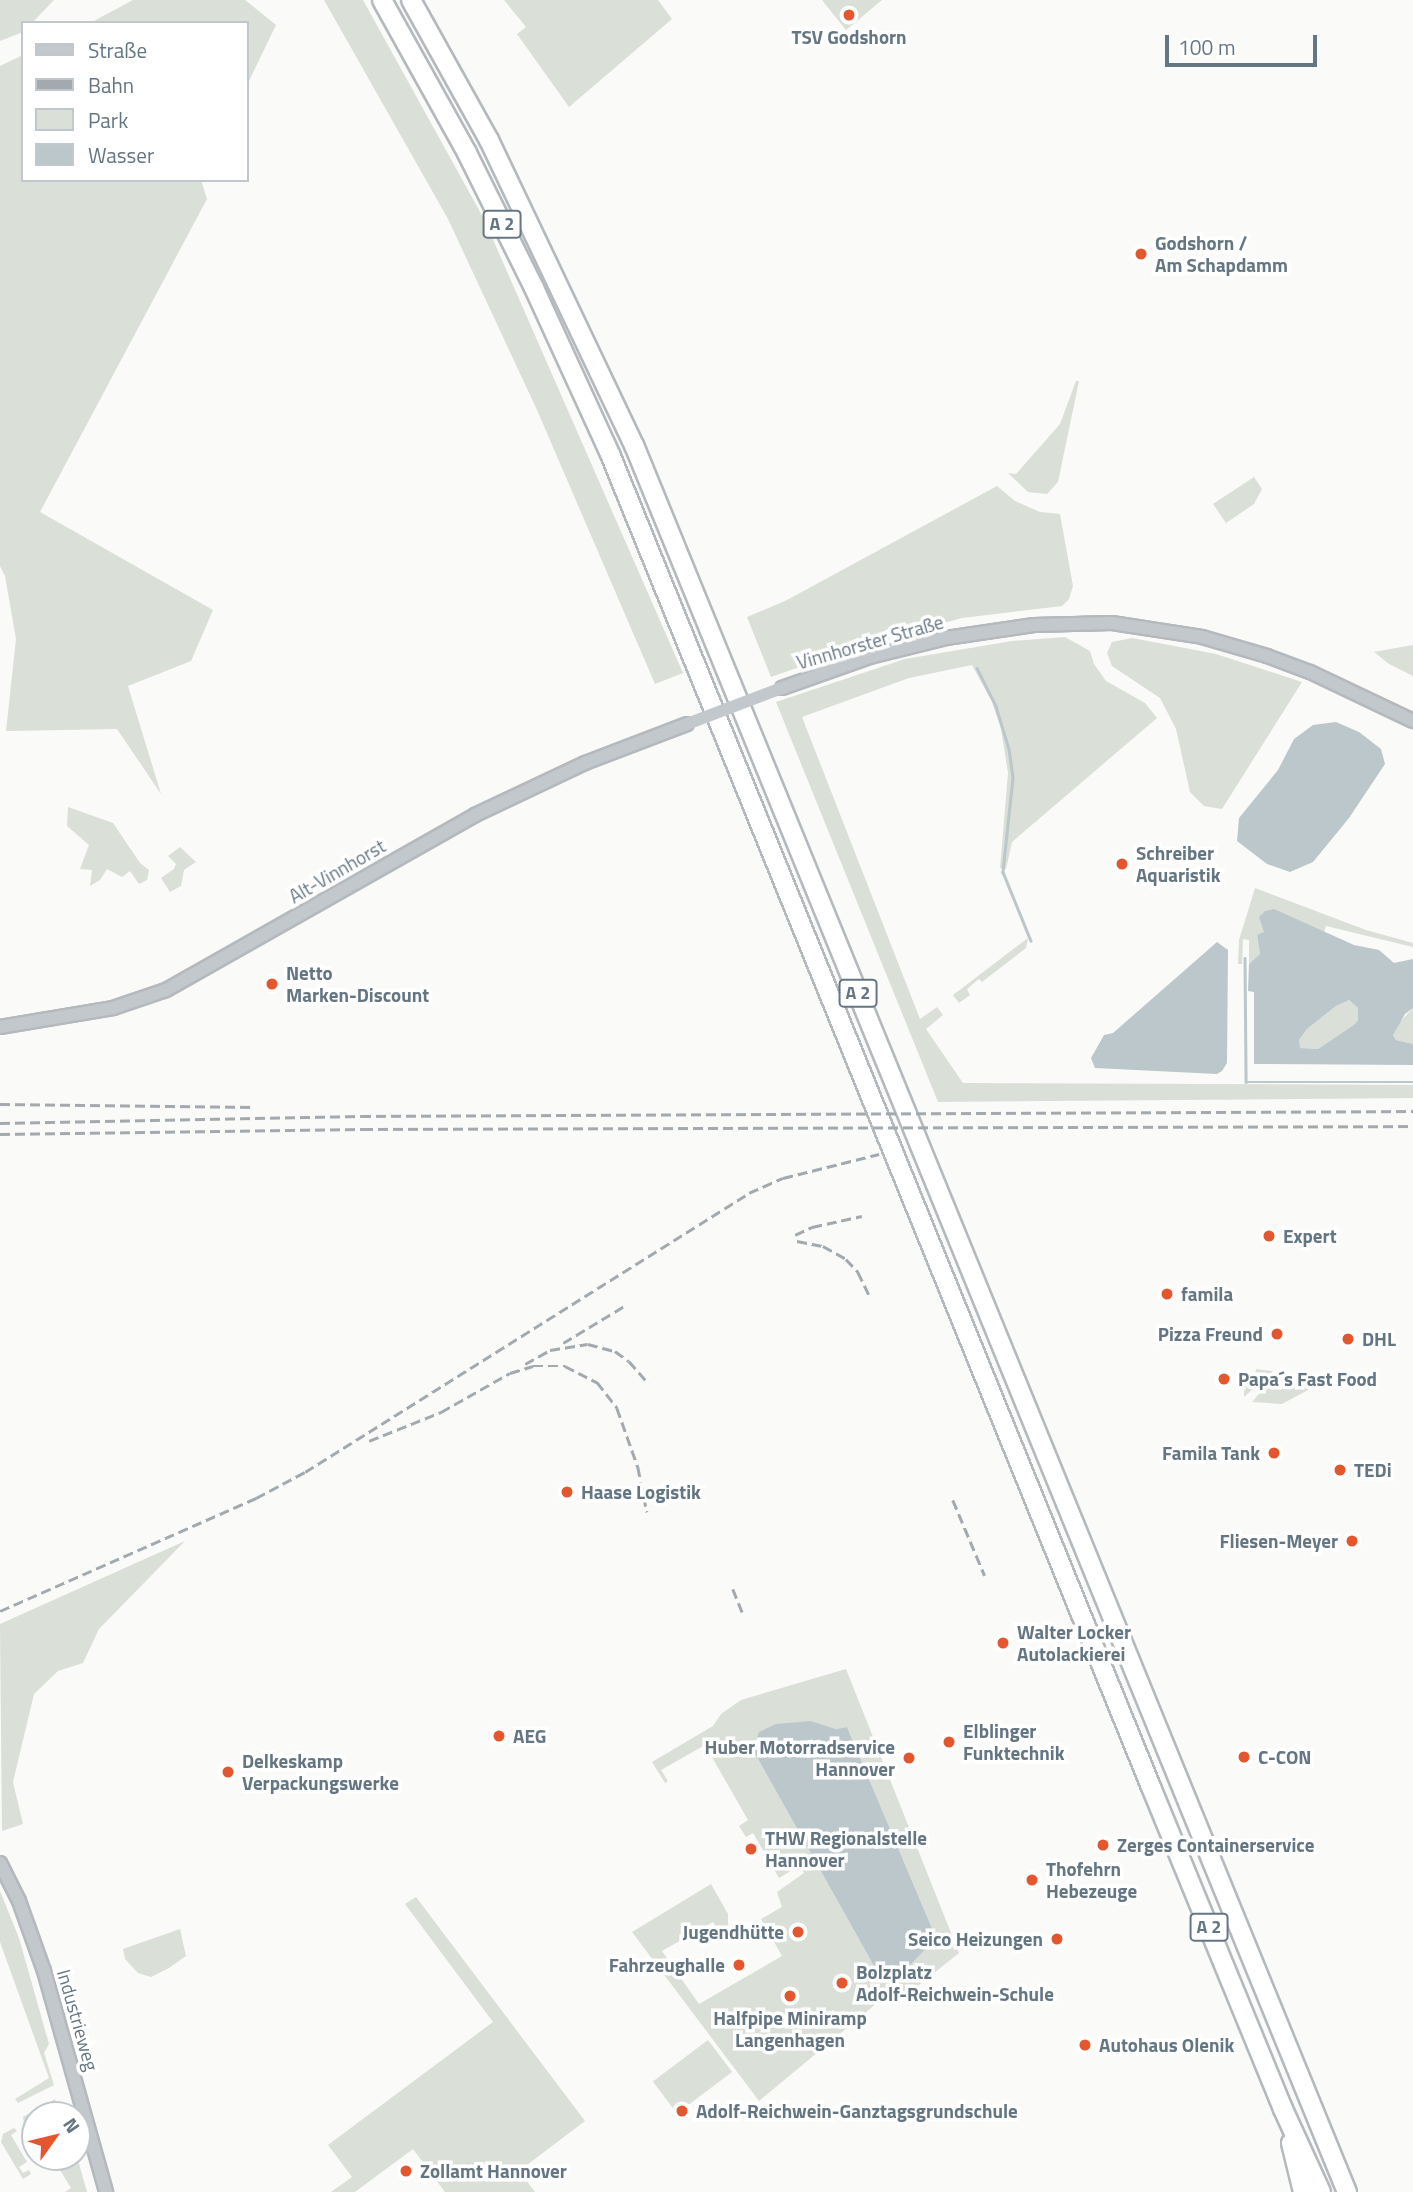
<!DOCTYPE html>
<meta charset="utf-8">
<style>
body{margin:0}
#map{position:relative;width:1413px;height:2192px;overflow:hidden;background:#fafaf8;font-family:"Titillium Web",sans-serif}
div>[style]{position:absolute}
.green>*{inset:0;background:#dadfd7;transform-origin:0 0}
.water>*{inset:0;background:#bbc7cb}
.stream>*{height:2.5px;margin:-1.25px;padding:0 1.25px;transform-origin:1.25px;border-radius:1.25px;background:#bbc7cb}
.roads{filter:drop-shadow(2px 0 #b4b9bd) drop-shadow(-2px 0 #b4b9bd) drop-shadow(0 2px #b4b9bd) drop-shadow(0 -2px #b4b9bd)}
.minor>*{height:12px;margin:-6px;padding:0 6px;transform-origin:6px;border-radius:6px;background:#c3c8cc}
.highway>*{height:18px;margin:-9px;padding:0 9px;transform-origin:9px;border-radius:9px;background:#fff}
.rail>*{height:2.5px;margin-top:-1.25px;transform-origin:0;background:repeating-linear-gradient(90deg,#a2aab0 0 10px,transparent 0 15px)}
.minor-bridge>*{height:12px;margin:-6px;padding:0 6px;transform-origin:6px;border-radius:6px;background:#c3c8cc}
.dots>*{width:19px;height:19px;translate:-50% -50%;box-sizing:border-box;border:4px solid #fff;border-radius:50%}
span{translate:-50% -50%;white-space:nowrap;text-align:center;line-height:1.15;-webkit-text-stroke:7px #fff;paint-order:stroke}
.shield-label span{padding:2px 5px;background:#fff;border:2px solid;border-radius:5px;-webkit-text-stroke-width:0}
.shield-label{font-size:18px;color:#657683;font-weight:700}
.poi-label{font-size:19px;color:#657683;font-weight:700}
.left{translate:0 -50%;text-align:left}
.right{translate:-100% -50%;text-align:right}
.street-label{font-size:19px;color:#657683}
.legend{position:absolute;left:21px;top:21px;width:228px;height:161px;box-sizing:border-box;background:#fff;border:2px solid #c1c8cd;margin:0;padding:9px 12px;list-style:none;font-size:21px;color:#657683}
.legend li{display:flex;align-items:center;gap:14px;height:35px}
.legend b{width:35px;border:2px solid #c1c8cd}
.north{position:absolute;left:21px;top:2101px;width:70px;height:70px;box-sizing:border-box;background:#fff;border:2px solid #c1c8cd;border-radius:50%;rotate:56deg;font-size:19px;font-weight:700;line-height:28px;text-align:center;color:#657683}
.north::after{content:'';display:block;margin:auto;width:24px;height:32px;background:#e4572e;clip-path:polygon(50% 0,100% 100%,50% 72%,0 100%)}
.scale{position:absolute;left:1165px;top:35px;width:152px;height:32px;box-sizing:border-box;border:4px solid #657683;border-top:0;padding-left:9px;font-size:21px;line-height:24px;white-space:nowrap;color:#657683;-webkit-text-stroke:5px #fff;paint-order:stroke}
</style>
<div id="map">
<div class="green">
<i style="clip-path:polygon(0 0,54px 0,32px 23px,23px 23px,23px 32px,0 41px)"></i>
<i style="clip-path:polygon(133px 0,245px 0,276px 25px,247px 85px,247px 23px,90px 23px)"></i>
<i style="clip-path:polygon(324px 0,363px 0,484px 219px,683px 673px,655px 684px,537px 410px,448px 219px)"></i>
<i style="clip-path:polygon(504px 0,658px 0,672px 19px,569px 107px,517px 34px,526px 27px)"></i>
<i style="clip-path:polygon(822px 0,882px 0,846px 30px)"></i>
<i style="clip-path:polygon(23px 55px,23px 180px,201px 180px,207px 199px,40px 512px,213px 610px,191px 661px,128px 686px,161px 794px,117px 729px,6px 731px,16px 639px,5px 576px,0 566px,0 66px)"></i>
<i style="clip-path:polygon(1076px 381px,1079px 381px,1058px 482px,1047px 494px,1028px 492px,1008px 473px,1016px 474px,1060px 424px)"></i>
<i style="clip-path:polygon(1254px 477px,1262px 489px,1254px 504px,1226px 523px,1213px 504px)"></i>
<i style="clip-path:polygon(997px 486px,1015px 501px,1040px 512px,1060px 514px,1073px 586px,1069px 599px,1062px 606px,962px 618px,851px 649px,771px 677px,747px 617px,787px 600px)"></i>
<i style="clip-path:polygon(1065px 637px,1090px 651px,1094px 664px,1106px 681px,1145px 703px,1157px 718px,1012px 842px,1006px 869px,1000px 868px,1008px 773px,1001px 729px,992px 702px,972px 665px,909px 678px,802px 717px,920px 1019px,937px 1007px,943px 1015px,926px 1029px,963px 1083px,1413px 1085px,1413px 1098px,938px 1102px,776px 702px,905px 659px,1012px 641px)"></i>
<i style="clip-path:polygon(1132px 638px,1216px 654px,1302px 682px,1222px 809px,1204px 806px,1190px 792px,1176px 729px,1160px 698px,1112px 666px,1107px 653px,1112px 642px)"></i>
<i style="clip-path:polygon(1413px 645px,1413px 676px,1389px 664px,1374px 652px)"></i>
<i style="clip-path:polygon(68px 807px,113px 823px,140px 863px,149px 870px,147px 880px,139px 884px,130px 871px,122px 877px,107px 869px,100px 880px,90px 886px,92px 870px,80px 869px,89px 845px,67px 826px)"></i>
<i style="clip-path:polygon(180px 847px,196px 862px,184px 870px,181px 886px,170px 892px,161px 878px,174px 869px,176px 864px,168px 856px)"></i>
<i style="clip-path:polygon(1255px 888px,1366px 930px,1413px 943px,1413px 947px,1326px 926px,1324px 933px,1313px 929px,1257px 935px,1260px 954px,1249px 964px,1249px 940px,1243px 939px,1242px 964px,1238px 964px,1239px 940px)"></i>
<i style="clip-path:polygon(1028px 938px,1026px 948px,982px 982px,979px 979px,967px 989px,970px 995px,959px 1003px,953px 995px)"></i>
<i style="clip-path:polygon(1349px 1000px,1358px 1008px,1358px 1020px,1355px 1024px,1318px 1049px,1299px 1048px,1299px 1040px,1307px 1029px,1336px 1006px)"></i>
<i style="clip-path:polygon(1413px 1008px,1413px 1044px,1396px 1040px,1393px 1035px,1396px 1026px)"></i>
<i style="clip-path:polygon(1256px 1369px,1273px 1371px,1244px 1397px,1244px 1377px,1255px 1377px)"></i>
<i style="clip-path:polygon(1284px 1376px,1306px 1381px,1308px 1390px,1282px 1404px,1252px 1402px,1271px 1380px)"></i>
<i style="clip-path:polygon(185px 1541px,99px 1629px,83px 1663px,58px 1671px,34px 1694px,13px 1782px,23px 1824px,2px 1831px,0 1624px)"></i>
<i style="clip-path:polygon(evenodd,846px 1669px,959px 1953px,909px 1993px,883px 1998px,759px 2101px,632px 1932px,711px 1884px,728px 1914px,728px 1925px,719px 1931px,713px 1922px,662px 1951px,699px 2004px,782px 1956px,761px 1919px,782px 1907px,777px 1892px,804px 1873px,799px 1866px,779px 1878px,753px 1833px,746px 1837px,739px 1826px,748px 1820px,705px 1745px,661px 1770px,668px 1781px,665px 1783px,652px 1762px,713px 1726px,721px 1714px,741px 1700px,846px 1669px,811px 1721px,836px 1729px,847px 1727px,931px 1926px,874px 1966px,753px 1750px,811px 1721px)"></i>
<i style="clip-path:polygon(0 1891px,19px 1938px,36px 1998px,49px 2044px,44px 2053px,54px 2085px,18px 2103px,15px 2099px,49px 2078px,0 1942px)"></i>
<i style="clip-path:polygon(416px 1897px,585px 2121px,519px 2171px,535px 2192px,445px 2192px,413px 2149px,355px 2192px,331px 2192px,352px 2177px,328px 2145px,493px 2022px,405px 1904px)"></i>
<i style="clip-path:polygon(180px 1929px,186px 1956px,169px 1968px,151px 1977px,138px 1973px,125px 1959px,123px 1949px)"></i>
<i style="left:708px;top:2040px;width:40px;height:69px;rotate:53deg"></i>
<i style="clip-path:polygon(55px 2099px,60px 2115px,35px 2115px,35px 2127px,30px 2119px,24px 2123px,23px 2117px)"></i>
<i style="clip-path:polygon(14px 2128px,17px 2131px,11px 2135px,27px 2162px,19px 2167px,23px 2173px,29px 2170px,31px 2174px,23px 2179px,1px 2142px,3px 2134px)"></i>
<i style="clip-path:polygon(71px 2157px,77px 2157px,87px 2192px,65px 2192px,71px 2188px,57px 2165px)"></i>
</div>
<div class="water">
<i style="clip-path:polygon(1336px 722px,1359px 732px,1381px 749px,1385px 764px,1349px 818px,1313px 862px,1290px 872px,1267px 864px,1237px 841px,1239px 818px,1278px 770px,1294px 739px,1313px 725px)"></i>
<i style="clip-path:polygon(evenodd,1274px 909px,1354px 945px,1379px 950px,1394px 963px,1413px 959px,1413px 1008px,1405px 1014px,1393px 1035px,1396px 1040px,1413px 1044px,1413px 1065px,1254px 1064px,1254px 992px,1248px 991px,1249px 964px,1260px 954px,1257px 935px,1264px 932px,1259px 917px,1265px 911px,1274px 909px,1349px 1000px,1358px 1008px,1358px 1020px,1355px 1024px,1318px 1049px,1300px 1048px,1299px 1040px,1307px 1029px,1336px 1006px,1349px 1000px)"></i>
<i style="clip-path:polygon(1217px 942px,1228px 950px,1227px 1063px,1222px 1071px,1217px 1074px,1095px 1068px,1091px 1058px,1104px 1035px,1113px 1033px)"></i>
<i style="clip-path:polygon(811px 1721px,836px 1729px,847px 1727px,931px 1926px,933px 1941px,910px 1965px,890px 1969px,874px 1966px,753px 1750px,759px 1732px,776px 1724px)"></i>
</div>
<div class="stream">
<i style="left:977px;top:668px;width:42px;rotate:63.4deg"></i>
<i style="left:996px;top:706px;width:45px;rotate:73.2deg"></i>
<i style="left:1009px;top:749px;width:29px;rotate:82deg"></i>
<i style="left:1013px;top:778px;width:95px;rotate:96.1deg"></i>
<i style="left:1003px;top:872px;width:74px;rotate:67.9deg"></i>
<i style="left:1245px;top:958px;width:124px;rotate:89.5deg"></i>
<i style="left:1246px;top:1082px;width:167px"></i>
</div>
<div class="roads">
<div class="minor">
<i style="left:782px;top:688px;width:93px;rotate:-19.4deg"></i>
<i style="left:870px;top:657px;width:78px;rotate:-14deg"></i>
<i style="left:946px;top:638px;width:89px;rotate:-8.4deg"></i>
<i style="left:1034px;top:625px;width:78px;rotate:-1.5deg"></i>
<i style="left:1112px;top:623px;width:91px;rotate:8.8deg"></i>
<i style="left:1202px;top:637px;width:68px;rotate:16.3deg"></i>
<i style="left:1267px;top:656px;width:46px;rotate:20.4deg"></i>
<i style="left:1310px;top:672px;width:114px;rotate:25.4deg"></i>
<i style="left:0;top:1027px;width:115px;rotate:-9.5deg"></i>
<i style="left:113px;top:1008px;width:56px;rotate:-18.8deg"></i>
<i style="left:166px;top:990px;width:355px;rotate:-29.5deg"></i>
<i style="left:475px;top:815px;width:122px;rotate:-25.3deg"></i>
<i style="left:585px;top:763px;width:109px;rotate:-20.9deg"></i>
<i style="left:0;top:1863px;width:42px;rotate:63.4deg"></i>
<i style="left:19px;top:1901px;width:74px;rotate:70.3deg"></i>
<i style="left:44px;top:1971px;width:230px;rotate:74.3deg"></i>
</div>
<div class="highway">
<i style="left:382px;top:0;width:175px;rotate:60.9deg"></i>
<i style="left:467px;top:153px;width:151px;rotate:63.6deg"></i>
<i style="left:534px;top:288px;width:183px;rotate:65.4deg"></i>
<i style="left:610px;top:454px;width:1439px;rotate:67.91deg"></i>
<i style="left:1151px;top:1787px;width:348px;rotate:67.7deg"></i>
<i style="left:1283px;top:2109px;width:91px;rotate:65.4deg"></i>
<i style="left:411px;top:0;width:160px;rotate:60.9deg"></i>
<i style="left:489px;top:140px;width:338px;rotate:64.6deg"></i>
<i style="left:634px;top:445px;width:1887px;rotate:67.8deg"></i>
<i style="left:1291px;top:2143px;width:50px;rotate:76.2deg"></i>
</div>
</div>
<div class="rail">
<i style="left:0;top:1104px;width:255px;rotate:0.7deg"></i>
<i style="left:0;top:1123px;width:361px;rotate:-1.1deg"></i>
<i style="left:361px;top:1116px;width:1052px;rotate:-0.27deg"></i>
<i style="left:0;top:1134px;width:363px;rotate:-0.8deg"></i>
<i style="left:363px;top:1129px;width:1050px;rotate:-0.16deg"></i>
<i style="left:795px;top:1235px;width:19px;rotate:-25deg"></i>
<i style="left:812px;top:1227px;width:51px;rotate:-12.4deg"></i>
<i style="left:797px;top:1241px;width:26px;rotate:11deg"></i>
<i style="left:823px;top:1246px;width:26px;rotate:29deg"></i>
<i style="left:846px;top:1259px;width:18px;rotate:47deg"></i>
<i style="left:858px;top:1272px;width:25px;rotate:64deg"></i>
<i style="left:563px;top:1343px;width:74px;rotate:-31.1deg"></i>
<i style="left:525px;top:1364px;width:29px;rotate:-29deg"></i>
<i style="left:550px;top:1350px;width:38px;rotate:-9deg"></i>
<i style="left:588px;top:1344px;width:28px;rotate:15deg"></i>
<i style="left:615px;top:1351px;width:17px;rotate:36deg"></i>
<i style="left:629px;top:1361px;width:30px;rotate:49deg"></i>
<i style="left:369px;top:1441px;width:78px;rotate:-21.9deg"></i>
<i style="left:441px;top:1412px;width:79px;rotate:-29.5deg"></i>
<i style="left:510px;top:1373px;width:24px;rotate:-17deg"></i>
<i style="left:533px;top:1366px;width:32px"></i>
<i style="left:565px;top:1366px;width:36px;rotate:27deg"></i>
<i style="left:597px;top:1382px;width:33px;rotate:52deg"></i>
<i style="left:617px;top:1408px;width:63px;rotate:70.4deg"></i>
<i style="left:638px;top:1467px;width:46px;rotate:78.7deg"></i>
<i style="left:953px;top:1500px;width:82px;rotate:67.2deg"></i>
<i style="left:733px;top:1589px;width:29px;rotate:68deg"></i>
<i style="left:0;top:1611px;width:280px;rotate:-23.8deg"></i>
<i style="left:256px;top:1498px;width:55px;rotate:-28deg"></i>
<i style="left:305px;top:1472px;width:524px;rotate:-32.14deg"></i>
<i style="left:749px;top:1193px;width:37px;rotate:-24deg"></i>
<i style="left:783px;top:1178px;width:99px;rotate:-14deg"></i>
</div>
<div class="minor-bridge">
<i style="left:687px;top:724px;width:102px;rotate:-20.8deg"></i>
</div>
<div class="dots">
<i style="left:849px;top:15px;background:#e4572e"></i>
<i style="left:1141px;top:254px;background:#e4572e"></i>
<i style="left:1122px;top:864px;background:#e4572e"></i>
<i style="left:272px;top:984px;background:#e4572e"></i>
<i style="left:1269px;top:1236px;background:#e4572e"></i>
<i style="left:1167px;top:1294px;background:#e4572e"></i>
<i style="left:1277px;top:1334px;background:#e4572e"></i>
<i style="left:1348px;top:1339px;background:#e4572e"></i>
<i style="left:1224px;top:1379px;background:#e4572e"></i>
<i style="left:1274px;top:1453px;background:#e4572e"></i>
<i style="left:1340px;top:1470px;background:#e4572e"></i>
<i style="left:567px;top:1492px;background:#e4572e"></i>
<i style="left:1352px;top:1541px;background:#e4572e"></i>
<i style="left:1003px;top:1643px;background:#e4572e"></i>
<i style="left:499px;top:1736px;background:#e4572e"></i>
<i style="left:949px;top:1742px;background:#e4572e"></i>
<i style="left:1244px;top:1757px;background:#e4572e"></i>
<i style="left:909px;top:1758px;background:#e4572e"></i>
<i style="left:228px;top:1772px;background:#e4572e"></i>
<i style="left:1103px;top:1845px;background:#e4572e"></i>
<i style="left:751px;top:1849px;background:#e4572e"></i>
<i style="left:1032px;top:1880px;background:#e4572e"></i>
<i style="left:798px;top:1932px;background:#e4572e"></i>
<i style="left:1057px;top:1939px;background:#e4572e"></i>
<i style="left:739px;top:1965px;background:#e4572e"></i>
<i style="left:842px;top:1983px;background:#e4572e"></i>
<i style="left:790px;top:1996px;background:#e4572e"></i>
<i style="left:1085px;top:2045px;background:#e4572e"></i>
<i style="left:682px;top:2111px;background:#e4572e"></i>
<i style="left:406px;top:2171px;background:#e4572e"></i>
</div>
<div class="shield-label">
<span style="left:502px;top:224px">A 2</span>
<span style="left:858px;top:993px">A 2</span>
<span style="left:1209px;top:1927px">A 2</span>
</div>
<div class="poi-label">
<span style="left:849px;top:37px">TSV Godshorn</span>
<span class="left" style="left:1155px;top:254px">Godshorn /<br>Am Schapdamm</span>
<span class="left" style="left:1136px;top:864px">Schreiber<br>Aquaristik</span>
<span class="left" style="left:286px;top:984px">Netto<br>Marken-Discount</span>
<span class="left" style="left:1283px;top:1236px">Expert</span>
<span class="left" style="left:1181px;top:1294px">famila</span>
<span class="right" style="left:1263px;top:1334px">Pizza Freund</span>
<span class="left" style="left:1362px;top:1339px">DHL</span>
<span class="left" style="left:1238px;top:1379px">Papa´s Fast Food</span>
<span class="right" style="left:1260px;top:1453px">Famila Tank</span>
<span class="left" style="left:1354px;top:1470px">TEDi</span>
<span class="left" style="left:581px;top:1492px">Haase Logistik</span>
<span class="right" style="left:1338px;top:1541px">Fliesen-Meyer</span>
<span class="left" style="left:1017px;top:1643px">Walter Locker<br>Autolackierei</span>
<span class="left" style="left:963px;top:1742px">Elblinger<br>Funktechnik</span>
<span class="left" style="left:513px;top:1736px">AEG</span>
<span class="right" style="left:895px;top:1758px">Huber Motorradservice<br>Hannover</span>
<span class="left" style="left:1258px;top:1757px">C-CON</span>
<span class="left" style="left:242px;top:1772px">Delkeskamp<br>Verpackungswerke</span>
<span class="left" style="left:765px;top:1849px">THW Regionalstelle<br>Hannover</span>
<span class="left" style="left:1117px;top:1845px">Zerges Containerservice</span>
<span class="left" style="left:1046px;top:1880px">Thofehrn<br>Hebezeuge</span>
<span class="right" style="left:784px;top:1932px">Jugendhütte</span>
<span class="right" style="left:1043px;top:1939px">Seico Heizungen</span>
<span class="right" style="left:725px;top:1965px">Fahrzeughalle</span>
<span class="left" style="left:856px;top:1983px">Bolzplatz<br>Adolf-Reichwein-Schule</span>
<span style="left:790px;top:2029px">Halfpipe Miniramp<br>Langenhagen</span>
<span class="left" style="left:1099px;top:2045px">Autohaus Olenik</span>
<span class="left" style="left:696px;top:2111px">Adolf-Reichwein-Ganztagsgrundschule</span>
<span class="left" style="left:420px;top:2171px">Zollamt Hannover</span>
</div>
<div class="street-label">
<span style="left:870px;top:642px;rotate:-16deg">Vinnhorster Straße</span>
<span style="left:337px;top:871px;rotate:-30deg">Alt-Vinnhorst</span>
<span style="left:78px;top:2020px;rotate:74deg">Industrieweg</span>
</div>
<ul class="legend">
<li><b style="height:9px;background:#c3c8cc"></b>Straße</li>
<li><b style="height:9px;background:#a2aab0"></b>Bahn</li>
<li><b style="height:19px;background:#dadfd7"></b>Park</li>
<li><b style="height:19px;background:#bbc7cb"></b>Wasser</li>
</ul>
<div class="north">N</div>
<div class="scale">100 m</div>
</div>
